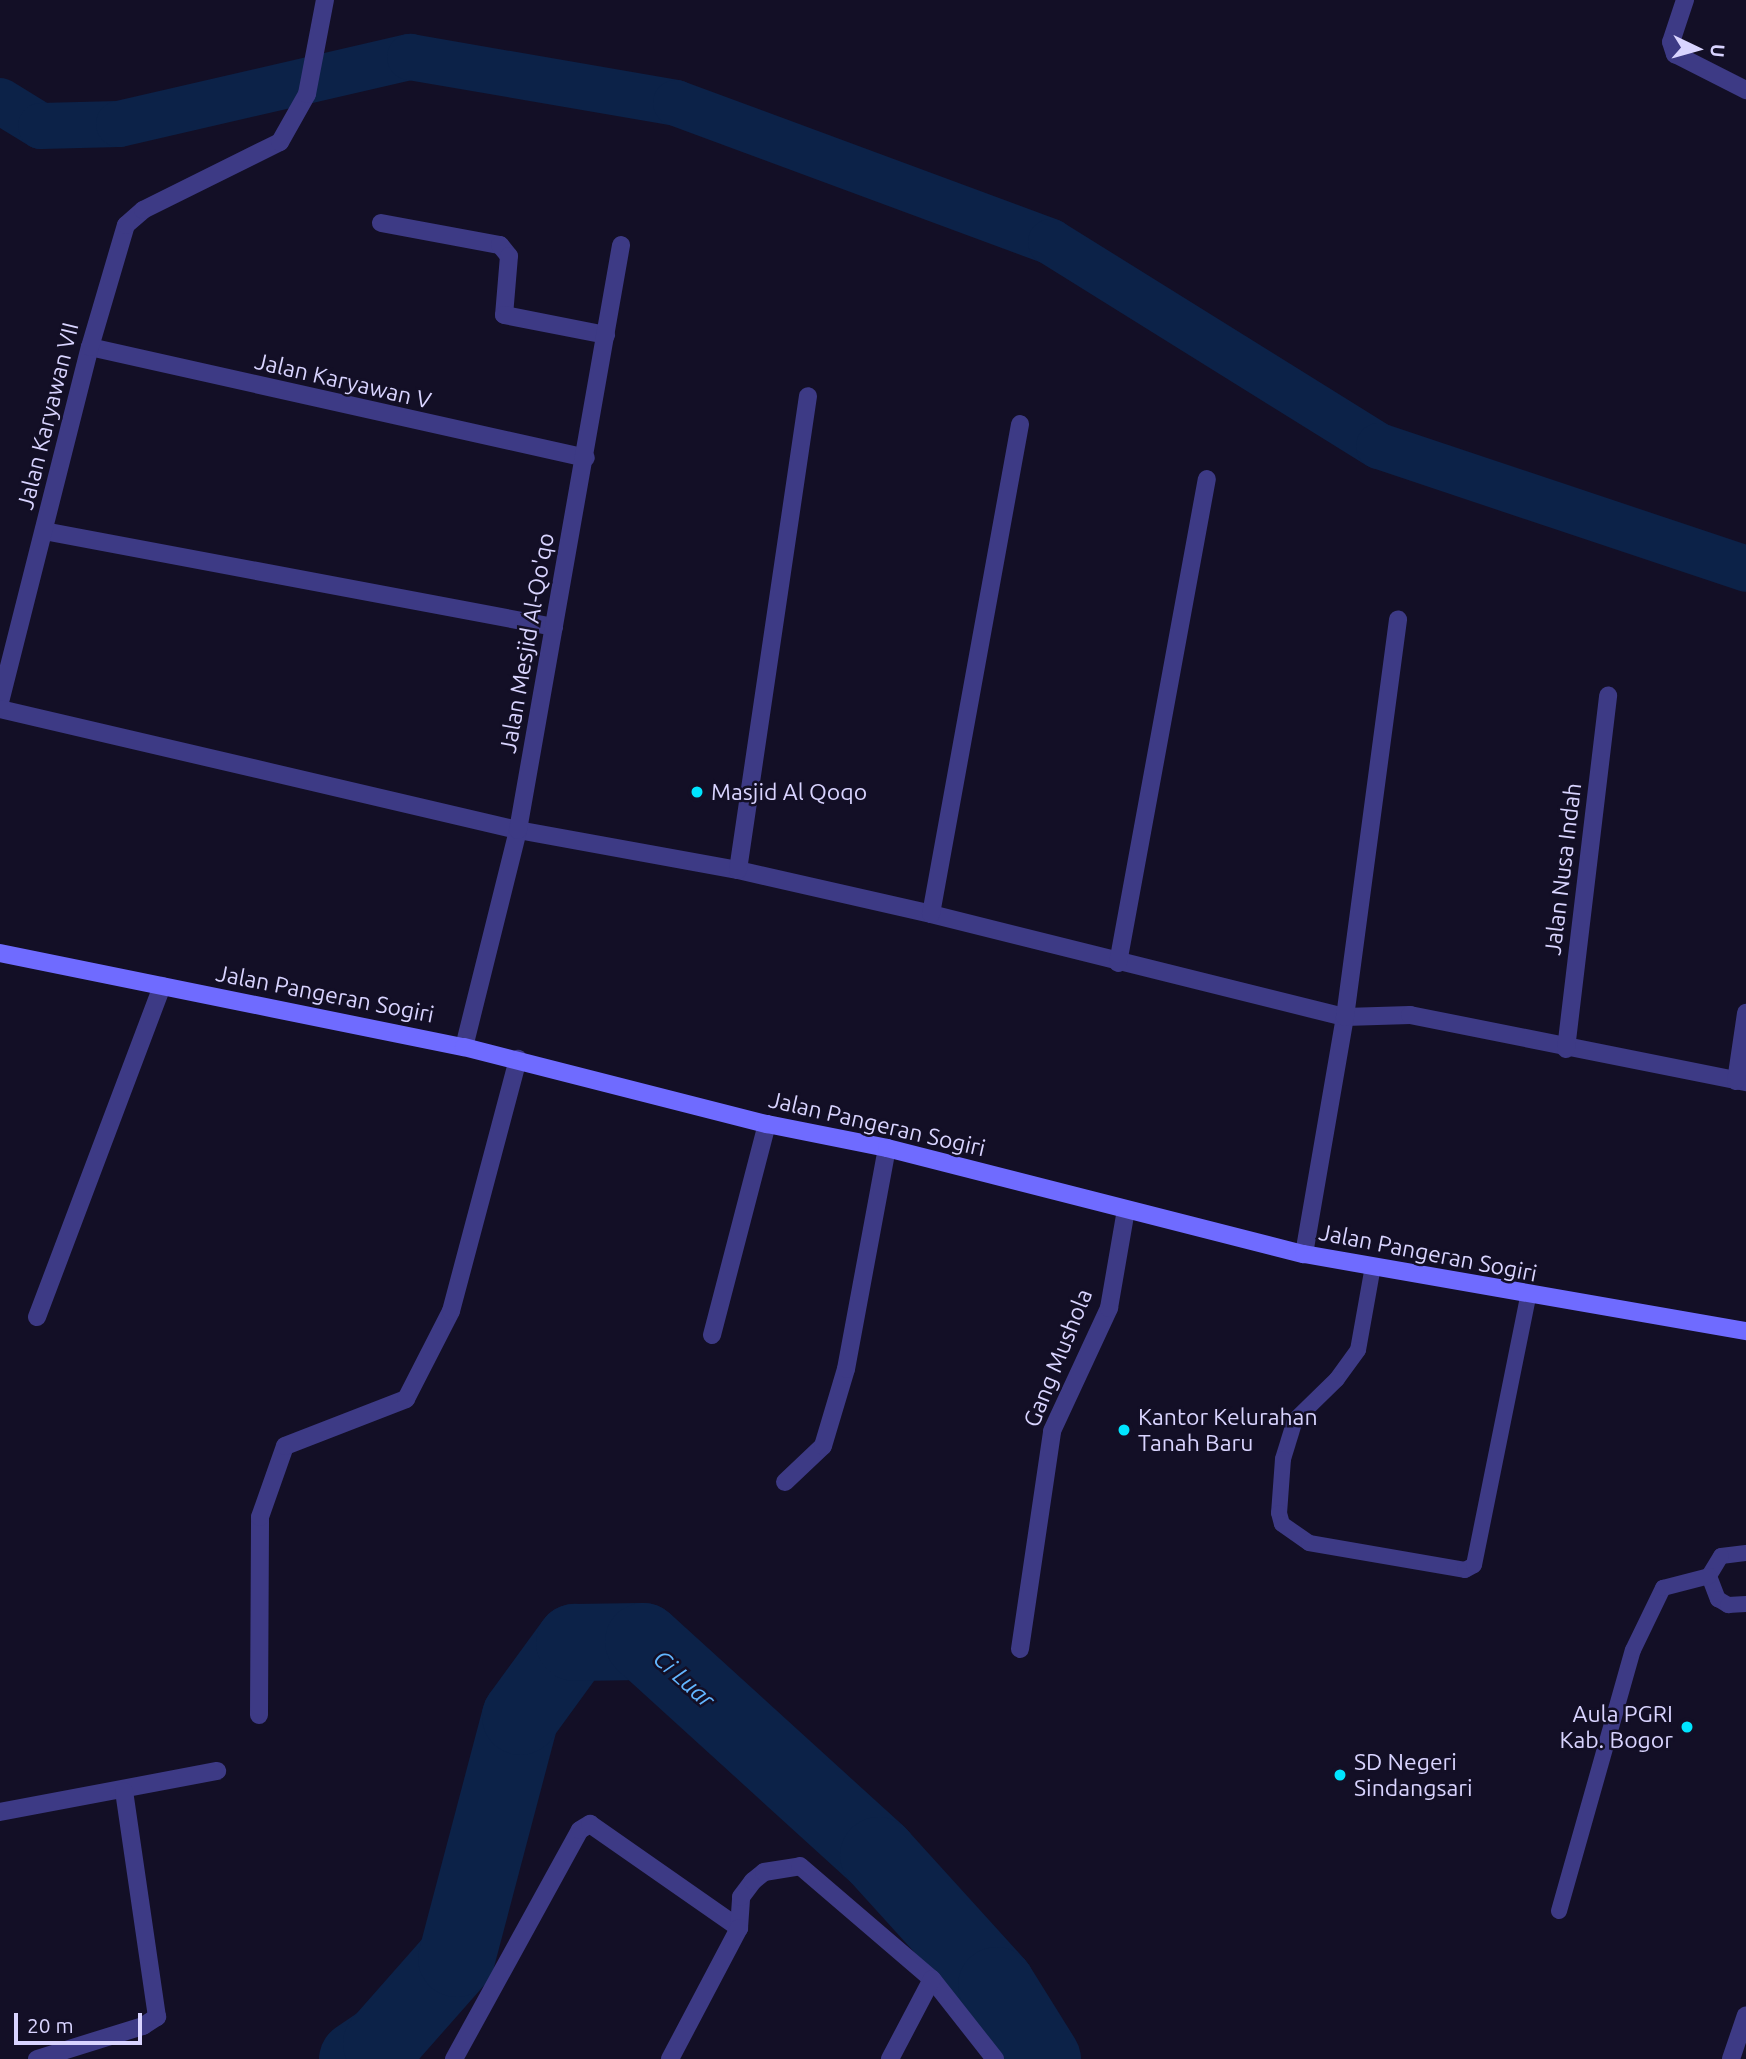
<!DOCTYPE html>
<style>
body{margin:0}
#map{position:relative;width:1746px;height:2059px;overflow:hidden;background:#130f26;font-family:Ubuntu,sans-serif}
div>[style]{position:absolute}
.canal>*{height:46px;margin:-23px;padding:0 23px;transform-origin:23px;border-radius:23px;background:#0c2248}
.river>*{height:77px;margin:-38.5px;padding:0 38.5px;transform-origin:38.5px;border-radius:38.5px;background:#0c2248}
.lane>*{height:16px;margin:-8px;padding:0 8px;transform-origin:8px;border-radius:8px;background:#3d3a85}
.street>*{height:18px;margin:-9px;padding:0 9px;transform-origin:9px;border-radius:9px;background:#3d3a85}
.secondary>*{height:18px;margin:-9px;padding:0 9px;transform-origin:9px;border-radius:9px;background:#6f6bff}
.dots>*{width:19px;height:19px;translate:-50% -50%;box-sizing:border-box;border:4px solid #130f26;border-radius:50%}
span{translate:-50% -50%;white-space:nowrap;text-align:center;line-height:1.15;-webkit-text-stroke:5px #130f26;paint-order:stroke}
.street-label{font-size:23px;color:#d9d4ff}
.poi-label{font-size:23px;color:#d9d4ff}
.left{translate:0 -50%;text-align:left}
.right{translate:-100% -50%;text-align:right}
.water-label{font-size:24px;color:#62b6ff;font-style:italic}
.north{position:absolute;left:1662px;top:14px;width:70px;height:70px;-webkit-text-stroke:5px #130f26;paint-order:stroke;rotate:95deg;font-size:19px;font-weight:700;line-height:28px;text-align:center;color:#d9d4ff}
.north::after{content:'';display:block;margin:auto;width:24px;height:32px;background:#d9d4ff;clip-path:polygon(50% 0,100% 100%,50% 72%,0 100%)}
.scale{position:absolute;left:14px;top:2013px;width:128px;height:32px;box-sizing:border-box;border:4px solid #d9d4ff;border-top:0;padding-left:9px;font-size:21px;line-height:24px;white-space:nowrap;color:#d9d4ff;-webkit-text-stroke:5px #130f26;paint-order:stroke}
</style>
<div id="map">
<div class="canal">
<i style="left:0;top:101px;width:48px;rotate:31.4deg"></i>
<i style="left:41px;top:126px;width:78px;rotate:-1.5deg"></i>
<i style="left:119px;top:124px;width:299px;rotate:-13deg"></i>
<i style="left:410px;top:57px;width:270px;rotate:9.8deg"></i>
<i style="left:676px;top:103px;width:400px;rotate:20.3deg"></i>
<i style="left:1051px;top:242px;width:386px;rotate:31.9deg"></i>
<i style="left:1379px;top:446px;width:387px;rotate:18.5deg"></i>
</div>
<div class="river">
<i style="left:357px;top:2059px;width:29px;rotate:-34deg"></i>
<i style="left:381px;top:2043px;width:113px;rotate:-48.6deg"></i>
<i style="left:456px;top:1958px;width:250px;rotate:-75.2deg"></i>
<i style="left:520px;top:1716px;width:92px;rotate:-53.9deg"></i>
<i style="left:574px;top:1642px;width:69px;rotate:-0.8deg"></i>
<i style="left:643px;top:1641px;width:318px;rotate:42.3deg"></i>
<i style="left:878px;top:1855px;width:176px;rotate:47.8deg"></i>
<i style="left:996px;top:1985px;width:87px;rotate:58.1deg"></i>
</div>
<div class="lane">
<i style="left:1373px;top:1266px;width:85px;rotate:100.1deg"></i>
<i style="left:1358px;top:1350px;width:36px;rotate:126deg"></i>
<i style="left:1337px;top:1379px;width:59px;rotate:135.7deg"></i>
<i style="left:1295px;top:1420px;width:41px;rotate:107.1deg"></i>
<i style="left:1283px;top:1459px;width:54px;rotate:94.2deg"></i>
<i style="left:1279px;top:1513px;width:11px;rotate:75deg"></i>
<i style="left:1282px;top:1524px;width:33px;rotate:35deg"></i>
<i style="left:1309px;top:1543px;width:158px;rotate:9.8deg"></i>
<i style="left:1465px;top:1570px;width:10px;rotate:-29deg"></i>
<i style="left:1474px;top:1565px;width:273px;rotate:-78.6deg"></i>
<i style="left:1746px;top:1553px;width:25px;rotate:173deg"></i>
<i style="left:1721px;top:1556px;width:23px;rotate:121deg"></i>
<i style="left:1709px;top:1576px;width:25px;rotate:69deg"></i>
<i style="left:1718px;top:1599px;width:12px;rotate:31deg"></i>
<i style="left:1728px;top:1605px;width:18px;rotate:-3deg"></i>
<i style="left:1559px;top:1911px;width:271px;rotate:-74.2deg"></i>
<i style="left:1633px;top:1650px;width:69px;rotate:-64.2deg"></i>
<i style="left:1663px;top:1588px;width:48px;rotate:-14.6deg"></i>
</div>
<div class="street">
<i style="left:1685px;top:0;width:44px;rotate:108.4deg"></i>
<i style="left:1671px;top:42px;width:13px;rotate:72deg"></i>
<i style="left:1675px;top:54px;width:80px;rotate:26.9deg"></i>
<i style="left:381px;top:223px;width:121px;rotate:10.5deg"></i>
<i style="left:500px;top:245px;width:14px;rotate:51deg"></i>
<i style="left:509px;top:256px;width:59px;rotate:94.8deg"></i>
<i style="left:504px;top:315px;width:104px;rotate:11.1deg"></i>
<i style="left:90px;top:347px;width:508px;rotate:12.61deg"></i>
<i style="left:44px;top:531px;width:519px;rotate:10.66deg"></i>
<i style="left:0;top:702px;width:366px;rotate:-75.8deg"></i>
<i style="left:90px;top:347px;width:127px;rotate:-73.6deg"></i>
<i style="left:126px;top:225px;width:23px;rotate:-41deg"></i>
<i style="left:143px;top:210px;width:153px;rotate:-26.4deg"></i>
<i style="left:280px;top:142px;width:55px;rotate:-60.6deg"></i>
<i style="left:307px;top:94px;width:96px;rotate:-79.2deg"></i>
<i style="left:0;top:709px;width:532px;rotate:13.15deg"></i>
<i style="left:518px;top:830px;width:224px;rotate:10.3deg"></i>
<i style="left:738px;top:870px;width:198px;rotate:12.8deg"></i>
<i style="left:931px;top:914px;width:427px;rotate:14deg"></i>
<i style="left:1345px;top:1017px;width:65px;rotate:-1.8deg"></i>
<i style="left:1410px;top:1015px;width:343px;rotate:11.3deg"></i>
<i style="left:738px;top:870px;width:479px;rotate:-81.6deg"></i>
<i style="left:931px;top:914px;width:498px;rotate:-79.7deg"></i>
<i style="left:1118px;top:963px;width:492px;rotate:-79.6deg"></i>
<i style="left:464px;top:1047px;width:224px;rotate:-76deg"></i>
<i style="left:518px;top:830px;width:594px;rotate:-80.01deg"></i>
<i style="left:1566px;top:1049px;width:356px;rotate:-83.2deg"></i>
<i style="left:1736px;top:1081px;width:69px;rotate:-81.6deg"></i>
<i style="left:1304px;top:1254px;width:241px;rotate:-80.2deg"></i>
<i style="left:1345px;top:1017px;width:401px;rotate:-82.4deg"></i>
<i style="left:37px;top:1317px;width:354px;rotate:-69.3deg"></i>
<i style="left:712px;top:1335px;width:218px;rotate:-75.4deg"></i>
<i style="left:785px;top:1482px;width:52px;rotate:-43.5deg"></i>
<i style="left:823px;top:1446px;width:80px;rotate:-73.4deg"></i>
<i style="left:846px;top:1369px;width:225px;rotate:-79.5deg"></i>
<i style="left:1020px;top:1649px;width:220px;rotate:-81.6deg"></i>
<i style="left:1052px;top:1431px;width:136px;rotate:-65.1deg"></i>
<i style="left:1109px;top:1308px;width:99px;rotate:-80.2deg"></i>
<i style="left:259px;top:1715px;width:198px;rotate:-89.7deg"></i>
<i style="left:260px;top:1517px;width:75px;rotate:-70.6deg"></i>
<i style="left:285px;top:1446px;width:130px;rotate:-21.2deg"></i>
<i style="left:406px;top:1399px;width:99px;rotate:-62.9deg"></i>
<i style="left:451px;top:1311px;width:261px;rotate:-75.1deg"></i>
<i style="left:0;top:1812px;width:221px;rotate:-10.7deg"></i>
<i style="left:37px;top:2059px;width:111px;rotate:-17.3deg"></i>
<i style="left:143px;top:2026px;width:17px;rotate:-33deg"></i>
<i style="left:157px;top:2017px;width:228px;rotate:-98.3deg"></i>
<i style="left:454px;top:2059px;width:261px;rotate:-61.2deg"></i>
<i style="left:580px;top:1830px;width:12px;rotate:-31deg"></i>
<i style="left:590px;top:1824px;width:182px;rotate:34.9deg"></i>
<i style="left:739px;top:1928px;width:31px;rotate:-86deg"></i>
<i style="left:741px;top:1897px;width:20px;rotate:-53deg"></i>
<i style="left:753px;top:1881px;width:14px;rotate:-39deg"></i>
<i style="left:764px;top:1872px;width:36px;rotate:-9deg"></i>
<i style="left:800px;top:1866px;width:174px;rotate:40.6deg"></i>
<i style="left:932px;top:1979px;width:102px;rotate:51.8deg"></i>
<i style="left:670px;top:2059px;width:148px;rotate:-62.2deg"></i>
<i style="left:890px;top:2059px;width:90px;rotate:-62.3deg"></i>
<i style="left:1731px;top:2059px;width:46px;rotate:-71.2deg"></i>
</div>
<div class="secondary">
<i style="left:0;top:953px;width:473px;rotate:11.5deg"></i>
<i style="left:464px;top:1047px;width:313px;rotate:14.3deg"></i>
<i style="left:767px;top:1124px;width:122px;rotate:11.3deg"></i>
<i style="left:887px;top:1148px;width:430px;rotate:14.3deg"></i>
<i style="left:1304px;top:1254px;width:449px;rotate:9.9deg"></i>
</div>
<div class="dots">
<i style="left:697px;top:792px;background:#00e5ff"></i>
<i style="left:1124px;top:1430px;background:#00e5ff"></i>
<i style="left:1687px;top:1727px;background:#00e5ff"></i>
<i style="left:1340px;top:1775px;background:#00e5ff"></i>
</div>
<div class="street-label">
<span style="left:343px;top:381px;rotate:13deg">Jalan Karyawan V</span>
<span style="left:48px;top:416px;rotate:-76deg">Jalan Karyawan VII</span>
<span style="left:527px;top:643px;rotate:-80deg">Jalan Mesjid Al-Qo'qo</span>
<span style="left:1563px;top:869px;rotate:-83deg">Jalan Nusa Indah</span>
<span style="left:325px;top:994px;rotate:11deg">Jalan Pangeran Sogiri</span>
<span style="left:877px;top:1124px;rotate:13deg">Jalan Pangeran Sogiri</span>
<span style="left:1428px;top:1253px;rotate:11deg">Jalan Pangeran Sogiri</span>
<span style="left:1058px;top:1358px;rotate:-68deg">Gang Mushola</span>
</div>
<div class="poi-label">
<span class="left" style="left:711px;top:792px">Masjid Al Qoqo</span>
<span class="left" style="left:1138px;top:1430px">Kantor Kelurahan<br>Tanah Baru</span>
<span class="right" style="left:1673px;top:1727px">Aula PGRI<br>Kab. Bogor</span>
<span class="left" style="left:1354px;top:1775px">SD Negeri<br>Sindangsari</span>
</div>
<div class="water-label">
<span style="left:684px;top:1679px;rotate:42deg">Ci Luar</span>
</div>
<div class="north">U</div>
<div class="scale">20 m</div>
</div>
